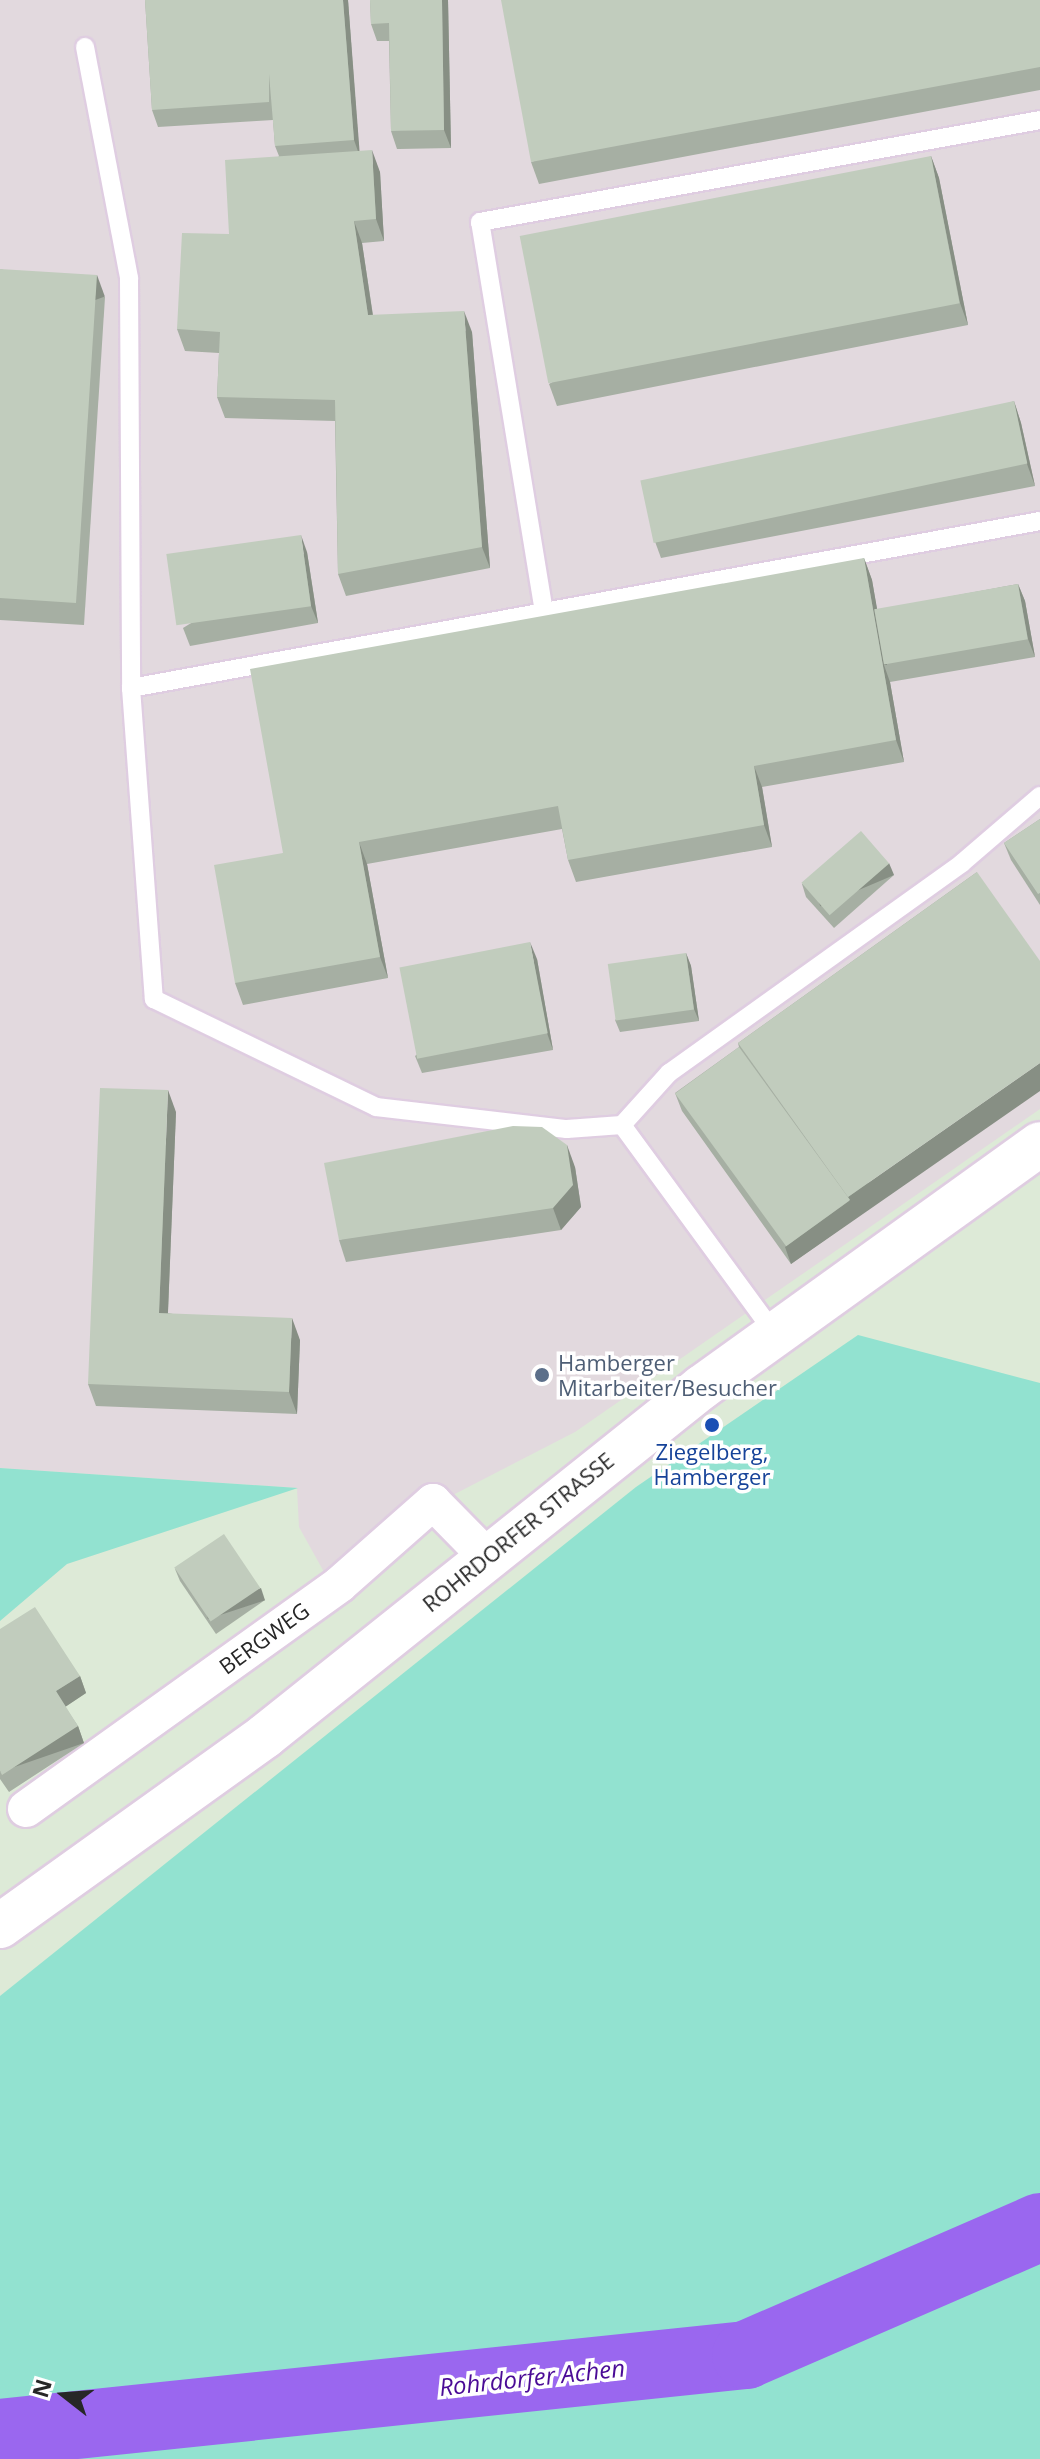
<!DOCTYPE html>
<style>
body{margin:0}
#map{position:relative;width:1040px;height:2459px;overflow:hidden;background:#ddead7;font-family:"Open Sans",sans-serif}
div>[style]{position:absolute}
.industrial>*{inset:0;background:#e2d9de}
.green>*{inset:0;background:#92e2d0}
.river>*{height:68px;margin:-34px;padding:0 34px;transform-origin:34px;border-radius:34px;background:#9a67ef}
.roads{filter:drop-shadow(2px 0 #dfcde1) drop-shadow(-2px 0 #dfcde1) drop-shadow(0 2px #dfcde1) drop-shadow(0 -2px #dfcde1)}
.service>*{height:18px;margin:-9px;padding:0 9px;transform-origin:9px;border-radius:9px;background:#fff}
.minor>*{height:36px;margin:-18px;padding:0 18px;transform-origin:18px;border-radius:18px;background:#fff}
.secondary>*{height:44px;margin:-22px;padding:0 22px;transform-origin:22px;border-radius:22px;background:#fff}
.wall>*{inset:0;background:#a6afa3}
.shaded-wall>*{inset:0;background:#878f84;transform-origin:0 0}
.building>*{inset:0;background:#c1ccbd;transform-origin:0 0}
.dots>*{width:22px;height:22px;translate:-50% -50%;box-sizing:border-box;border:4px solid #fff;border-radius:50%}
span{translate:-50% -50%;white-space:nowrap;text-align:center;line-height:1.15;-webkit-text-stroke:7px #fff;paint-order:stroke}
.service-label{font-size:22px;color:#4e5e75}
.left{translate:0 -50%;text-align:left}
.transit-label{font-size:22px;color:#164399}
.street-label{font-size:22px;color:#272727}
.water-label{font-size:24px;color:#4a0b96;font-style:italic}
.north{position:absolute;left:24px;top:2355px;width:80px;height:80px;-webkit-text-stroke:6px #fff;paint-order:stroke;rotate:287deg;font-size:22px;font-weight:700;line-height:32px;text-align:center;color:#272727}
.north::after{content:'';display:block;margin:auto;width:28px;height:36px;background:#272727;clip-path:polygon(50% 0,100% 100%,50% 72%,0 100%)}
</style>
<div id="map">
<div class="industrial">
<i style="clip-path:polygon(0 0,1040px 0,1040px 1109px,575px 1432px,449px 1497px,329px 1581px,299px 1527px,297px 1488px,0 1468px)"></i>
</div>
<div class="green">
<i style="clip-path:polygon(858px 1335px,1040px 1383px,1040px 2459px,0 2459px,0 1996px,636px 1487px)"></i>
<i style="clip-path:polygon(0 1468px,298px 1488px,67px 1564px,0 1621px)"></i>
</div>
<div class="river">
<i style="left:0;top:2433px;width:750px;rotate:-5.97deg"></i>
<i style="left:746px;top:2355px;width:321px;rotate:-23.5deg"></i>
</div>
<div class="roads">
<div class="service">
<i style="left:85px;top:47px;width:235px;rotate:79.2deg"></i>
<i style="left:129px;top:278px;width:410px;rotate:89.7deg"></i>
<i style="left:131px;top:688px;width:312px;rotate:85.8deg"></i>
<i style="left:154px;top:999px;width:247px;rotate:25.9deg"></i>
<i style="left:376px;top:1107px;width:192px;rotate:6.6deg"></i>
<i style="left:567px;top:1129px;width:55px;rotate:-4.2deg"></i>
<i style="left:622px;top:1125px;width:258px;rotate:53.8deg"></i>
<i style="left:544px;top:612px;width:395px;rotate:-99.3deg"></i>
<i style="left:480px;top:222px;width:569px;rotate:-10.32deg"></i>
<i style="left:131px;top:688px;width:924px;rotate:-10.41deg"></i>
<i style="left:622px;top:1125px;width:70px;rotate:-47.9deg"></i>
<i style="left:669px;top:1073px;width:360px;rotate:-35.6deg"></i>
<i style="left:962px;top:863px;width:103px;rotate:-40.7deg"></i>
</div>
<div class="minor">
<i style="left:26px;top:1809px;width:386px;rotate:-35.6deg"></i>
<i style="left:340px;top:1584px;width:124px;rotate:-41.4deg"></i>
<i style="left:433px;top:1502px;width:77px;rotate:45.5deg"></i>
</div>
<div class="secondary">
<i style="left:0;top:1926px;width:326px;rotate:-35.6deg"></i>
<i style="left:265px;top:1736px;width:559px;rotate:-38.61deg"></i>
<i style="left:702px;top:1387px;width:416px;rotate:-35.7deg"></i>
</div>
</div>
<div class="wall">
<i style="clip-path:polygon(145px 0,348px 0,359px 151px,380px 172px,384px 241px,362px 243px,373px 315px,472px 332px,490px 568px,346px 596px,338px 574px,335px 421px,225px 418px,217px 397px,219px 353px,185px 351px,177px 329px,229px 234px,279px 156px,275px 146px,273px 120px,158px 127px,152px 110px)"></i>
<i style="clip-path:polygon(370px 0,448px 0,451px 148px,397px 149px,391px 131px,389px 41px,377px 41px,371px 24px)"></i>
<i style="clip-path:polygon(1040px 0,1040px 90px,539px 184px,531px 162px)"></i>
<i style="clip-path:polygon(931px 156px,939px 178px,968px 325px,557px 406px,549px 384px)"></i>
<i style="clip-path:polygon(0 269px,105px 297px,84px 625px,0 620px)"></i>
<i style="clip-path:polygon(1014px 401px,1021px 423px,1035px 486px,661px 558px,653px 536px)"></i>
<i style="clip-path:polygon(307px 552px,318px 623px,190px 646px,183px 628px)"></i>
<i style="clip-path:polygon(864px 558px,872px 580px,877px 610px,1018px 584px,1025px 601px,1035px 657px,890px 682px,904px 762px,762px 787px,772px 847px,576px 882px,568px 860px,562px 829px,367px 864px,388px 978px,243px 1005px,235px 983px,283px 853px)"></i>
<i style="clip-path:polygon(1040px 819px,1040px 905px,1011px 860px,1004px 843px)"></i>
<i style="clip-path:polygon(977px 872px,856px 1218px,791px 1264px,682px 1111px,675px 1093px,739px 1047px,738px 1043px)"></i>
<i style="clip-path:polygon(894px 875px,834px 928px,806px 897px,802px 884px)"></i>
<i style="clip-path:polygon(686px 953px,691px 966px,699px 1021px,620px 1032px,615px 1020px)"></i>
<i style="clip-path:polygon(537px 959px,553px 1050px,422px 1073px,415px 1056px)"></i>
<i style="clip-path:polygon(176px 1112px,168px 1313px,300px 1340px,297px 1414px,96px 1406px,88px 1384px)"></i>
<i style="clip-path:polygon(575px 1167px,581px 1207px,561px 1230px,346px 1262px,339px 1240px)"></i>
<i style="clip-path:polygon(175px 1569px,265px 1600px,216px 1634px,180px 1581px)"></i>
<i style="clip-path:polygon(0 1629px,80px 1676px,86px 1693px,65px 1707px,78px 1726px,84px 1743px,9px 1792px,0 1779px)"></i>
</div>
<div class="shaded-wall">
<i style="clip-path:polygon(343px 0,348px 0,360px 157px,354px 140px)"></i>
<i style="clip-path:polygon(442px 0,448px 0,451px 148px,444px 130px)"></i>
<i style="clip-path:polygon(372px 150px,380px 172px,384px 241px,376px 219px)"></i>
<i style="clip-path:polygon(931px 156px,939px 178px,968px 325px,960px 303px)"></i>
<i style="clip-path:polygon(354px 221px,362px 243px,376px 337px,368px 315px)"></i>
<i style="left:97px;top:275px;width:23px;height:329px;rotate:70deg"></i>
<i style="clip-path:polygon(464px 311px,472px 332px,490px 568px,482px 547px)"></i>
<i style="clip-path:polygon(1014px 401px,1021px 423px,1035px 486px,1027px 464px)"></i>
<i style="clip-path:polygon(301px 535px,307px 552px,318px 623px,311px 606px)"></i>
<i style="clip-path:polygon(864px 558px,872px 580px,887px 665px,884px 665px,890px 682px,904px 762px,896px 740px)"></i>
<i style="clip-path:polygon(1018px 584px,1025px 601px,1035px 657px,1028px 639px)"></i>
<i style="clip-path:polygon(754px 766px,762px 787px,772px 847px,764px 825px)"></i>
<i style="clip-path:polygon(359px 842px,367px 864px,388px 978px,380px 957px)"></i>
<i style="left:889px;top:863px;width:13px;height:80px;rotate:67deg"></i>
<i style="clip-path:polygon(530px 942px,537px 959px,553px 1050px,547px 1033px)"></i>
<i style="clip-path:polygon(686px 953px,691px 966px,699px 1021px,694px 1009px)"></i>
<i style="clip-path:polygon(1040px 1063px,1040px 1091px,791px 1264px,785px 1247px,849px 1201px,848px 1197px)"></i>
<i style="clip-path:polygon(168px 1090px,176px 1112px,167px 1335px,159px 1313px)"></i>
<i style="clip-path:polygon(567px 1145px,575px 1167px,581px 1207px,561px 1230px,553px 1208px)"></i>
<i style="clip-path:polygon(292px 1318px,300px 1340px,297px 1414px,289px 1392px)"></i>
<i style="left:261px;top:1588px;width:13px;height:60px;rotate:72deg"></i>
<i style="clip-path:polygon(80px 1676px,86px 1693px,62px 1709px,56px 1691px)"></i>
<i style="left:78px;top:1726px;width:18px;height:90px;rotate:71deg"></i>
</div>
<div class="building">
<i style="clip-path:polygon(145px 0,343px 0,354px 140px,275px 146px,269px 74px,269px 102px,152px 110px)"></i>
<i style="clip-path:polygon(370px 0,442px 0,444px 130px,391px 131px,389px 23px,371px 24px)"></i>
<i style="clip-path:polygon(501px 0,1040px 0,1040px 67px,531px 162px)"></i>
<i style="clip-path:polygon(372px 150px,376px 219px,354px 221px,368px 315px,464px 311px,482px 547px,338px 574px,335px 400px,217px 397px,220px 332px,177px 329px,182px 233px,229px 234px,225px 160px)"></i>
<i style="left:931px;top:156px;width:150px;height:419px;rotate:79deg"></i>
<i style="clip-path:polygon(0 269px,97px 275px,76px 603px,0 598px)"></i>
<i style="left:1014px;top:401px;width:64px;height:382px;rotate:78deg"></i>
<i style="left:301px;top:535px;width:72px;height:136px;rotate:82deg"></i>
<i style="clip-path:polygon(864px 558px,896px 740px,754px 766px,764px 825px,568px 860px,558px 806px,359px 842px,380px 957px,235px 983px,214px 865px,283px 853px,250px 669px)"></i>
<i style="left:1018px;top:584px;width:56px;height:146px;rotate:80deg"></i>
<i style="clip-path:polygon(1040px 819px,1040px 893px,1038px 894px,1004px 843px)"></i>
<i style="left:861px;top:831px;width:43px;height:79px;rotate:49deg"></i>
<i style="clip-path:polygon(977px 872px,1040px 961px,1040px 1063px,848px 1197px,738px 1043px)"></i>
<i style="left:530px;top:942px;width:93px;height:133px;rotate:79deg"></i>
<i style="left:686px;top:953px;width:57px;height:79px;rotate:82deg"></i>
<i style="left:739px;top:1047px;width:189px;height:79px;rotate:54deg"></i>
<i style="clip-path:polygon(100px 1088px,168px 1090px,159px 1313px,292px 1318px,289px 1392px,88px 1384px)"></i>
<i style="clip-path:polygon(513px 1126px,542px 1127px,567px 1145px,573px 1185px,553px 1208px,339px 1240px,324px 1163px)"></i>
<i style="left:224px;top:1534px;width:65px;height:60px;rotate:56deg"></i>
<i style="clip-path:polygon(35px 1607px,80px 1676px,56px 1691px,78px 1726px,2px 1775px,0 1771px,0 1629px)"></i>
</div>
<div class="dots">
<i style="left:542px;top:1375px;background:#5c6f8a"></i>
<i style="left:712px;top:1425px;background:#1a4fb4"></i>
</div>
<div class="service-label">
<span class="left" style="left:558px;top:1375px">Hamberger<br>Mitarbeiter/Besucher</span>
</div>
<div class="transit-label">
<span style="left:712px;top:1464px">Ziegelberg,<br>Hamberger</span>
</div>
<div class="street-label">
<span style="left:518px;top:1532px;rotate:-39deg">ROHRDORFER STRASSE</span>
<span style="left:264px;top:1638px;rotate:-36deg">BERGWEG</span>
</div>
<div class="water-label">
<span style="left:532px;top:2377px;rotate:-6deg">Rohrdorfer Achen</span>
</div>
<div class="north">N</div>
</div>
